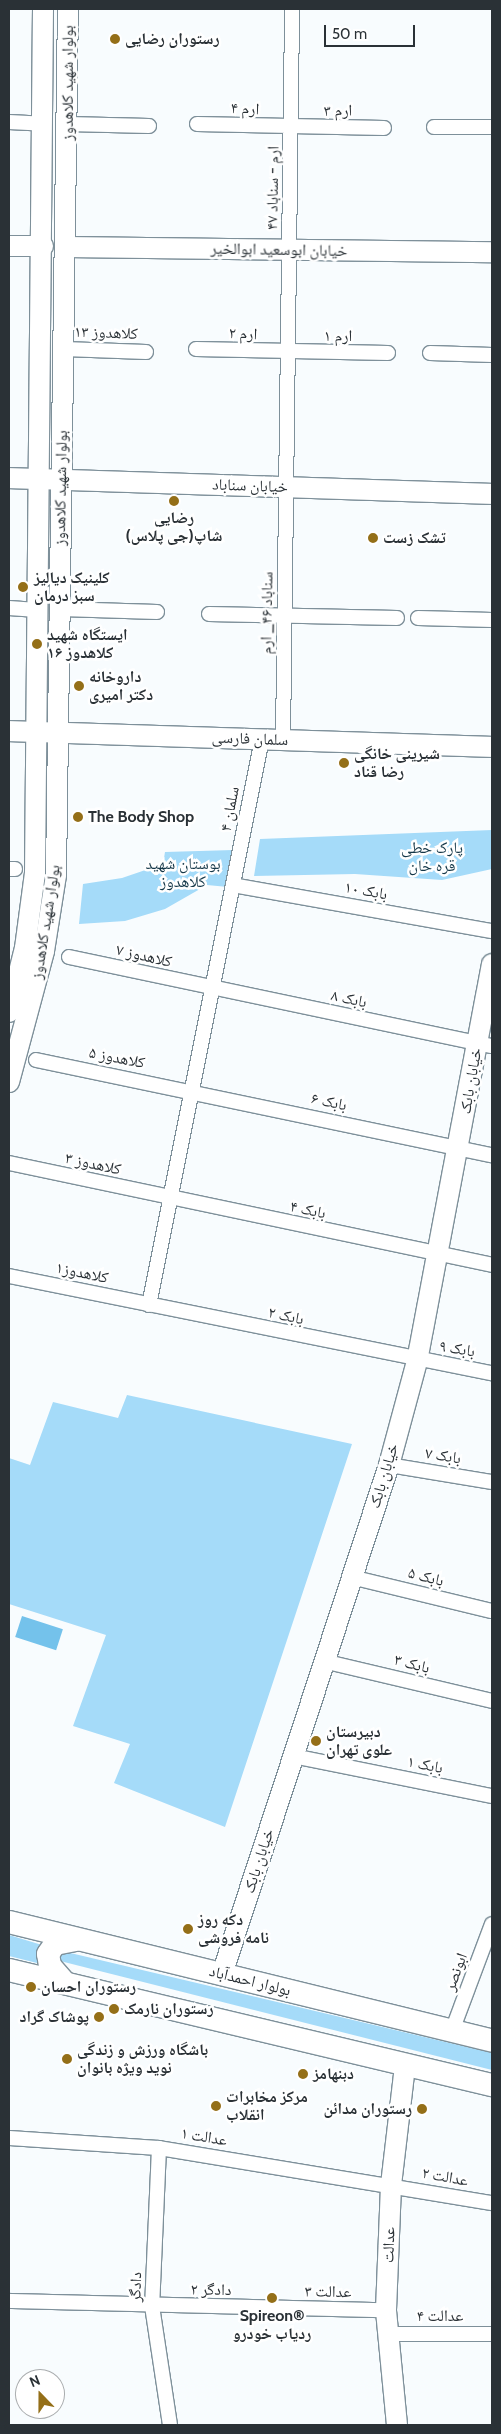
<!DOCTYPE html>
<meta charset="utf-8">
<style>
body{margin:0}
#map{position:relative;width:501px;height:2434px;overflow:hidden;background:#f8fcfe;font-family:Cabin,"Noto Naskh Arabic",sans-serif}
div>[style]{position:absolute}
.green>*{inset:0;background:#a5dbf9}
.water>*{inset:0;background:#74c2eb;transform-origin:0 0}
.roads{filter:drop-shadow(1px 0 #7e909a) drop-shadow(-1px 0 #7e909a) drop-shadow(0 1px #7e909a) drop-shadow(0 -1px #7e909a)}
.street>*{height:14px;margin:-7px;padding:0 7px;transform-origin:7px;border-radius:7px;background:#fff}
.secondary>*{height:20px;margin:-10px;padding:0 10px;transform-origin:10px;border-radius:10px;background:#fff}
.primary>*{height:22px;margin:-11px;padding:0 11px;transform-origin:11px;border-radius:11px;background:#fff}
.dots>*{width:14px;height:14px;translate:-50% -50%;box-sizing:border-box;border:2px solid #fff;border-radius:50%}
span{translate:-50% -50%;white-space:nowrap;text-align:center;line-height:1.15;-webkit-text-stroke:5px #fff;paint-order:stroke}
.poi-label{font-size:16px;color:#2a3136;font-weight:700}
.left{translate:0 -50%;text-align:left}
.right{translate:-100% -50%;text-align:right}
.street-label{font-size:16px;color:#2a3136}
.park-label{font-size:16px;color:#143748}
.frame{position:absolute;inset:0;border:10px solid #2a3136;pointer-events:none}
.north{position:absolute;left:15px;top:2369px;width:50px;height:50px;box-sizing:border-box;background:#fff;border:1px solid #aaadaf;border-radius:50%;rotate:338deg;font-size:14px;font-weight:700;line-height:20px;text-align:center;color:#2a3136}
.north::after{content:'';display:block;margin:auto;width:18px;height:22px;background:#946f18;clip-path:polygon(50% 0,100% 100%,50% 72%,0 100%)}
.scale{position:absolute;left:324px;top:25px;width:91px;height:22px;box-sizing:border-box;border:2px solid #2a3136;border-top:0;padding-left:6px;font-size:15px;line-height:18px;white-space:nowrap;color:#2a3136;-webkit-text-stroke:4px #fff;paint-order:stroke}
</style>
<div id="map">
<div class="green">
<i style="clip-path:polygon(492px 830px,492px 869px,442px 880px,355px 874px,254px 876px,260px 839px)"></i>
<i style="clip-path:polygon(233px 850px,228px 887px,207px 885px,165px 909px,125px 921px,79px 924px,83px 884px,122px 878px,163px 864px,165px 852px)"></i>
<i style="clip-path:polygon(127px 1395px,352px 1444px,225px 1827px,114px 1783px,130px 1744px,73px 1726px,106px 1635px,9px 1604px,9px 1458px,30px 1465px,53px 1402px,118px 1418px)"></i>
<i style="clip-path:polygon(9px 1935px,42px 1945px,45px 1965px,9px 1956px)"></i>
<i style="clip-path:polygon(62px 1951px,492px 2053px,492px 2070px,64px 1962px,57px 1960px)"></i>
</div>
<div class="water">
<i style="left:22px;top:1616px;width:43px;height:22px;rotate:18deg"></i>
</div>
<div class="roads">
<div class="street">
<i style="left:9px;top:122px;width:34px;rotate:3deg"></i>
<i style="left:68px;top:124px;width:81px;rotate:1.4deg"></i>
<i style="left:197px;top:124px;width:187px;rotate:1.2deg"></i>
<i style="left:434px;top:127px;width:58px"></i>
<i style="left:64px;top:349px;width:82px;rotate:2.1deg"></i>
<i style="left:196px;top:349px;width:192px;rotate:1.2deg"></i>
<i style="left:430px;top:353px;width:62px;rotate:1.8deg"></i>
<i style="left:9px;top:608px;width:28px;rotate:4deg"></i>
<i style="left:61px;top:609px;width:96px;rotate:1.8deg"></i>
<i style="left:209px;top:614px;width:188px;rotate:1.2deg"></i>
<i style="left:418px;top:618px;width:74px;rotate:1.5deg"></i>
<i style="left:283px;top:740px;width:731px;rotate:-89.29deg"></i>
<i style="left:9px;top:869px;width:6px"></i>
<i style="left:233px;top:885px;width:263px;rotate:10.1deg"></i>
<i style="left:69px;top:957px;width:432px;rotate:11.9deg"></i>
<i style="left:36px;top:1060px;width:466px;rotate:11.8deg"></i>
<i style="left:9px;top:1163px;width:494px;rotate:11.9deg"></i>
<i style="left:9px;top:1276px;width:493px;rotate:11.4deg"></i>
<i style="left:149px;top:1305px;width:577px;rotate:-78.71deg"></i>
<i style="left:389px;top:1465px;width:104px;rotate:9.4deg"></i>
<i style="left:351px;top:1577px;width:145px;rotate:13.6deg"></i>
<i style="left:323px;top:1661px;width:174px;rotate:13.3deg"></i>
<i style="left:293px;top:1756px;width:203px;rotate:11.4deg"></i>
<i style="left:452px;top:2031px;width:114px;rotate:-69.5deg"></i>
<i style="left:9px;top:2138px;width:150px;rotate:3.8deg"></i>
<i style="left:159px;top:2148px;width:338px;rotate:9.4deg"></i>
<i style="left:159px;top:2148px;width:158px;rotate:92.5deg"></i>
<i style="left:152px;top:2306px;width:120px;rotate:81.4deg"></i>
<i style="left:9px;top:2301px;width:377px;rotate:1.4deg"></i>
<i style="left:388px;top:2334px;width:104px"></i>
</div>
<div class="secondary">
<i style="left:9px;top:246px;width:34px"></i>
<i style="left:66px;top:247px;width:426px;rotate:0.7deg"></i>
<i style="left:9px;top:478px;width:483px;rotate:1.9deg"></i>
<i style="left:9px;top:731px;width:483px;rotate:1.9deg"></i>
<i style="left:9px;top:1012px;width:66px;rotate:-76deg"></i>
<i style="left:25px;top:948px;width:76px;rotate:-82.4deg"></i>
<i style="left:35px;top:873px;width:864px;rotate:-89.47deg"></i>
<i style="left:9px;top:1082px;width:136px;rotate:-75deg"></i>
<i style="left:44px;top:951px;width:77px;rotate:-81deg"></i>
<i style="left:56px;top:875px;width:866px;rotate:-89.21deg"></i>
<i style="left:222px;top:1974px;width:536px;rotate:-71.84deg"></i>
<i style="left:389px;top:1465px;width:108px;rotate:-74.9deg"></i>
<i style="left:417px;top:1361px;width:404px;rotate:-79.3deg"></i>
<i style="left:397px;top:2425px;width:116px;rotate:-95.5deg"></i>
<i style="left:386px;top:2310px;width:125px;rotate:-87.7deg"></i>
<i style="left:391px;top:2185px;width:121px;rotate:-83.3deg"></i>
</div>
<div class="primary">
<i style="left:9px;top:1922px;width:497px;rotate:13.8deg"></i>
<i style="left:9px;top:1970px;width:497px;rotate:13.4deg"></i>
<i style="left:65px;top:1983px;width:23px;rotate:-131deg"></i>
<i style="left:50px;top:1966px;width:12px;rotate:-99deg"></i>
<i style="left:48px;top:1954px;width:12px;rotate:-55deg"></i>
<i style="left:55px;top:1944px;width:21px;rotate:-11deg"></i>
</div>
</div>
<div class="dots">
<i style="left:115px;top:39px;background:#946f18"></i>
<i style="left:174px;top:501px;background:#946f18"></i>
<i style="left:373px;top:538px;background:#946f18"></i>
<i style="left:23px;top:587px;background:#946f18"></i>
<i style="left:37px;top:644px;background:#946f18"></i>
<i style="left:79px;top:686px;background:#946f18"></i>
<i style="left:344px;top:763px;background:#946f18"></i>
<i style="left:78px;top:817px;background:#946f18"></i>
<i style="left:316px;top:1741px;background:#946f18"></i>
<i style="left:188px;top:1929px;background:#946f18"></i>
<i style="left:31px;top:1987px;background:#946f18"></i>
<i style="left:114px;top:2009px;background:#946f18"></i>
<i style="left:99px;top:2017px;background:#946f18"></i>
<i style="left:67px;top:2059px;background:#946f18"></i>
<i style="left:303px;top:2074px;background:#946f18"></i>
<i style="left:216px;top:2106px;background:#946f18"></i>
<i style="left:422px;top:2109px;background:#946f18"></i>
<i style="left:272px;top:2298px;background:#946f18"></i>
</div>
<div class="poi-label">
<span class="left" style="left:125px;top:39px">رستوران رضایی</span>
<span style="left:174px;top:527px">رضایی<br>شاپ(جی پلاس)</span>
<span class="left" style="left:383px;top:538px">تشک زست</span>
<span class="left" style="left:34px;top:587px">کلینیک دیالیز<br>سبز درمان</span>
<span class="left" style="left:47px;top:644px">ایستگاه شهید<br>کلاهدوز ۱۶</span>
<span class="left" style="left:89px;top:686px">داروخانه<br>دکتر امیرى</span>
<span class="left" style="left:354px;top:763px">شیرینی خانگی<br>رضا قناد</span>
<span class="left" style="left:88px;top:817px">The Body Shop</span>
<span class="left" style="left:326px;top:1741px">دبیرستان<br>علوی تهران</span>
<span class="left" style="left:198px;top:1929px">دکه روز<br>نامه فروشی</span>
<span class="left" style="left:41px;top:1987px">رستوران احسان</span>
<span class="left" style="left:124px;top:2009px">رستوران نارمک</span>
<span class="right" style="left:89px;top:2017px">پوشاک گراد</span>
<span class="left" style="left:77px;top:2059px">باشگاه ورزش و زندگی<br>نوید ویژه بانوان</span>
<span class="left" style="left:313px;top:2074px">دبنهامز</span>
<span class="left" style="left:226px;top:2106px">مرکز مخابرات<br>انقلاب</span>
<span class="right" style="left:412px;top:2109px">رستوران مدائن</span>
<span style="left:272px;top:2325px">Spireon®<br>ردیاب خودرو</span>
</div>
<div class="street-label">
<span style="left:68px;top:83px;rotate:-90deg">بولوار شهید کلاهدوز</span>
<span style="left:245px;top:109px;rotate:3deg">ارم ۴</span>
<span style="left:338px;top:111px;rotate:-1deg">ارم ۳</span>
<span style="left:273px;top:188px;rotate:-89deg">ارم - سناباد ۴۷</span>
<span style="left:279px;top:250px;rotate:1deg">خیابان ابوسعید ابوالخیر</span>
<span style="left:106px;top:333px;rotate:2deg">کلاهدوز ۱۳</span>
<span style="left:243px;top:334px;rotate:3deg">ارم ۲</span>
<span style="left:338px;top:336px">ارم ۱</span>
<span style="left:250px;top:486px;rotate:2deg">خیابان سناباد</span>
<span style="left:61px;top:488px;rotate:-89deg">بولوار شهید کلاهدوز</span>
<span style="left:267px;top:613px;rotate:-89deg">سناباد ۴۶_ ارم</span>
<span style="left:250px;top:739px;rotate:2deg">سلمان فارسی</span>
<span style="left:230px;top:809px;rotate:-79deg">سلمان ۴</span>
<span style="left:366px;top:891px;rotate:10deg">بابک ۱۰</span>
<span style="left:46px;top:922px;rotate:-81deg">بولوار شهید کلاهدوز</span>
<span style="left:144px;top:956px;rotate:13deg">کلاهدوز ۷</span>
<span style="left:349px;top:999px;rotate:12deg">بابک ۸</span>
<span style="left:117px;top:1058px;rotate:11deg">کلاهدوز ۵</span>
<span style="left:471px;top:1081px;rotate:-80deg">خیابان بابک</span>
<span style="left:329px;top:1102px;rotate:12deg">بابک ۶</span>
<span style="left:93px;top:1164px;rotate:12deg">کلاهدوز ۳</span>
<span style="left:308px;top:1210px;rotate:12deg">بابک ۴</span>
<span style="left:82px;top:1273px;rotate:12deg">کلاهدوز۱</span>
<span style="left:286px;top:1316px;rotate:12deg">بابک ۲</span>
<span style="left:457px;top:1349px;rotate:9deg">بابک ۹</span>
<span style="left:443px;top:1456px;rotate:9deg">بابک ۷</span>
<span style="left:384px;top:1476px;rotate:-73deg">خیابان بابک</span>
<span style="left:426px;top:1577px;rotate:14deg">بابک ۵</span>
<span style="left:412px;top:1664px;rotate:14deg">بابک ۳</span>
<span style="left:425px;top:1765px;rotate:11deg">بابک ۱</span>
<span style="left:259px;top:1861px;rotate:-72deg">خیابان بابک</span>
<span style="left:456px;top:1972px;rotate:-70deg">ابونصر</span>
<span style="left:250px;top:1981px;rotate:14deg">بولوار احمدآباد</span>
<span style="left:204px;top:2137px;rotate:9deg">عدالت ۱</span>
<span style="left:445px;top:2177px;rotate:10deg">عدالت ۲</span>
<span style="left:389px;top:2245px;rotate:-88deg">عدالت</span>
<span style="left:136px;top:2287px;rotate:-88deg">دادگر</span>
<span style="left:211px;top:2290px;rotate:1deg">دادگر ۲</span>
<span style="left:328px;top:2292px;rotate:1deg">عدالت ۳</span>
<span style="left:440px;top:2316px">عدالت ۴</span>
</div>
<div class="park-label">
<span style="left:432px;top:857px">پارک خطی<br>قره خان</span>
<span style="left:183px;top:873px">بوستان شهید<br>کلاهدوز</span>
</div>
<div class="frame"></div>
<div class="north">N</div>
<div class="scale">50 m</div>
</div>
